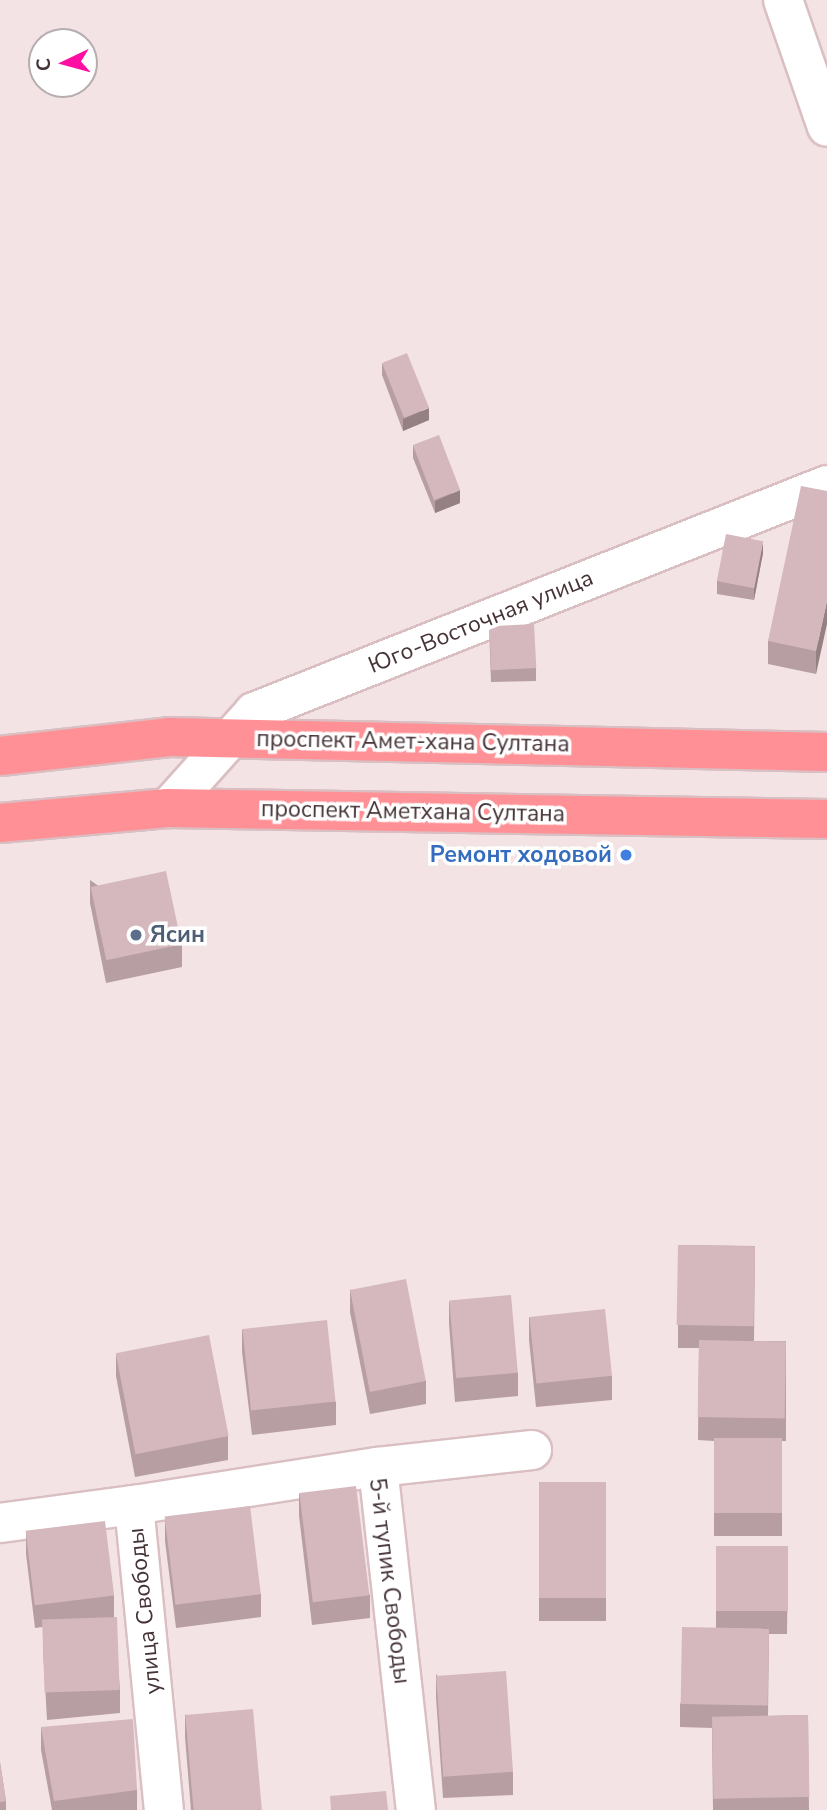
<!DOCTYPE html>
<meta charset="utf-8">
<style>
body{margin:0}
#map{position:relative;width:827px;height:1810px;overflow:hidden;background:#f3e3e4;font-family:"Nunito Sans",sans-serif}
div>[style]{position:absolute}
.roads{filter:drop-shadow(2px 0 #dabfc2) drop-shadow(-2px 0 #dabfc2) drop-shadow(0 2px #dabfc2) drop-shadow(0 -2px #dabfc2)}
.minor>*{height:38px;margin:-19px;padding:0 19px;transform-origin:19px;border-radius:19px;background:#fff}
.major>*{height:38px;margin:-19px;padding:0 19px;transform-origin:19px;border-radius:19px;background:#ff9096}
.wall>*{inset:0;background:#b79ea3;transform-origin:0 0}
.shaded-wall>*{inset:0;background:#958184}
.building>*{inset:0;background:#d5b8bd;transform-origin:0 0}
.dots>*{width:19px;height:19px;translate:-50% -50%;box-sizing:border-box;border:4px solid #fff;border-radius:50%}
span{translate:-50% -50%;white-space:nowrap;text-align:center;line-height:1.15;-webkit-text-stroke:7px #fff;paint-order:stroke}
.street-label{font-size:23px;color:#453336}
.shop-label{font-size:23px;color:#366cbe;font-weight:700}
.right{translate:-100% -50%;text-align:right}
.service-label{font-size:23px;color:#4e5e75;font-weight:700}
.left{translate:0 -50%;text-align:left}
.north{position:absolute;left:28px;top:28px;width:70px;height:70px;box-sizing:border-box;background:#fff;border:2px solid #b5adaf;border-radius:50%;rotate:265deg;font-size:19px;font-weight:700;line-height:28px;text-align:center;color:#453336}
.north::after{content:'';display:block;margin:auto;width:24px;height:32px;background:#ff0ea3;clip-path:polygon(50% 0,100% 100%,50% 72%,0 100%)}
</style>
<div id="map">
<div class="roads">
<div class="minor">
<i style="left:783px;top:0;width:134px;rotate:70.9deg"></i>
<i style="left:168px;top:808px;width:129px;rotate:-48.1deg"></i>
<i style="left:254px;top:712px;width:616px;rotate:-21.61deg"></i>
<i style="left:378px;top:1467px;width:155px;rotate:-6.3deg"></i>
<i style="left:134px;top:1505px;width:247px;rotate:-8.9deg"></i>
<i style="left:378px;top:1467px;width:345px;rotate:83.7deg"></i>
<i style="left:0;top:1523px;width:135px;rotate:-7.7deg"></i>
<i style="left:134px;top:1505px;width:306px;rotate:84.4deg"></i>
</div>
<div class="major">
<i style="left:0;top:756px;width:170px;rotate:-6.4deg"></i>
<i style="left:169px;top:737px;width:658px;rotate:1.31deg"></i>
<i style="left:0;top:823px;width:169px;rotate:-5.1deg"></i>
<i style="left:168px;top:808px;width:659px;rotate:0.96deg"></i>
</div>
</div>
<div class="wall">
<i style="clip-path:polygon(382px 363px,429px 420px,403px 431px,382px 375px)"></i>
<i style="clip-path:polygon(413px 445px,460px 503px,435px 513px,413px 458px)"></i>
<i style="clip-path:polygon(827px 491px,816px 674px,768px 664px,768px 641px)"></i>
<i style="clip-path:polygon(763px 553px,754px 600px,717px 594px,717px 581px)"></i>
<i style="clip-path:polygon(489px 625px,536px 668px,536px 681px,491px 682px)"></i>
<i style="clip-path:polygon(90px 880px,182px 944px,182px 967px,106px 983px,90px 903px)"></i>
<i style="clip-path:polygon(678px 1245px,755px 1246px,754px 1341px,786px 1341px,786px 1441px,782px 1441px,782px 1536px,714px 1536px,714px 1441px,698px 1440px,699px 1348px,678px 1348px)"></i>
<i style="clip-path:polygon(350px 1289px,426px 1381px,426px 1404px,370px 1414px,350px 1312px)"></i>
<i style="clip-path:polygon(449px 1301px,518px 1373px,518px 1396px,455px 1402px,449px 1324px)"></i>
<i style="clip-path:polygon(529px 1317px,612px 1376px,612px 1400px,536px 1407px,529px 1340px)"></i>
<i style="clip-path:polygon(242px 1329px,336px 1402px,336px 1425px,252px 1435px,242px 1352px)"></i>
<i style="clip-path:polygon(116px 1353px,228px 1436px,228px 1460px,135px 1477px,116px 1376px)"></i>
<i style="left:539px;top:1482px;width:67px;height:139px"></i>
<i style="clip-path:polygon(299px 1493px,370px 1595px,370px 1618px,312px 1625px,299px 1516px)"></i>
<i style="clip-path:polygon(165px 1518px,261px 1594px,261px 1617px,176px 1628px,165px 1541px)"></i>
<i style="clip-path:polygon(26px 1531px,114px 1595px,114px 1617px,120px 1690px,120px 1713px,47px 1720px,43px 1650px,43px 1627px,70px 1623px,35px 1628px,26px 1554px)"></i>
<i style="clip-path:polygon(716px 1546px,788px 1546px,787px 1634px,769px 1634px,768px 1716px,808px 1715px,809px 1810px,713px 1810px,712px 1728px,680px 1727px,680px 1704px,716px 1628px)"></i>
<i style="clip-path:polygon(436px 1674px,513px 1772px,513px 1795px,443px 1798px,436px 1697px)"></i>
<i style="clip-path:polygon(185px 1714px,261px 1810px,191px 1810px,185px 1737px)"></i>
<i style="clip-path:polygon(41px 1727px,137px 1790px,137px 1810px,52px 1810px,41px 1750px)"></i>
<i style="clip-path:polygon(0 1762px,6px 1801px,6px 1810px,0 1810px)"></i>
</div>
<div class="shaded-wall">
<i style="clip-path:polygon(429px 408px,429px 420px,403px 431px,403px 419px)"></i>
<i style="clip-path:polygon(460px 490px,460px 503px,435px 513px,435px 501px)"></i>
<i style="clip-path:polygon(763px 541px,763px 553px,754px 600px,754px 588px)"></i>
<i style="clip-path:polygon(827px 601px,827px 624px,816px 674px,816px 651px)"></i>
</div>
<div class="building">
<i style="left:407px;top:353px;width:59px;height:27px;rotate:68deg"></i>
<i style="left:439px;top:435px;width:59px;height:28px;rotate:69deg"></i>
<i style="clip-path:polygon(801px 486px,827px 491px,827px 601px,816px 651px,768px 641px)"></i>
<i style="left:726px;top:534px;width:38px;height:48px;rotate:11deg"></i>
<i style="left:534px;top:624px;width:44px;height:45px;rotate:87deg"></i>
<i style="left:166px;top:871px;width:75px;height:77px;rotate:78deg"></i>
<i style="left:678px;top:1245px;width:77px;height:80px;rotate:1deg"></i>
<i style="left:406px;top:1279px;width:104px;height:57px;rotate:79deg"></i>
<i style="left:511px;top:1295px;width:78px;height:62px;rotate:85deg"></i>
<i style="left:605px;top:1309px;width:67px;height:76px;rotate:84deg"></i>
<i style="left:327px;top:1320px;width:82px;height:85px;rotate:84deg"></i>
<i style="left:209px;top:1335px;width:103px;height:95px;rotate:79deg"></i>
<i style="left:699px;top:1340px;width:87px;height:77px;rotate:1deg"></i>
<i style="left:782px;top:1438px;width:75px;height:68px;rotate:90deg"></i>
<i style="left:539px;top:1482px;width:67px;height:116px"></i>
<i style="left:356px;top:1486px;width:110px;height:57px;rotate:83deg"></i>
<i style="left:250px;top:1506px;width:89px;height:86px;rotate:83deg"></i>
<i style="left:105px;top:1521px;width:75px;height:80px;rotate:83deg"></i>
<i style="left:716px;top:1546px;width:72px;height:65px"></i>
<i style="left:117px;top:1617px;width:73px;height:75px;rotate:88deg"></i>
<i style="left:682px;top:1627px;width:87px;height:77px;rotate:1deg"></i>
<i style="left:506px;top:1671px;width:101px;height:70px;rotate:86deg"></i>
<i style="left:253px;top:1709px;width:101px;height:68px;rotate:85deg"></i>
<i style="left:808px;top:1715px;width:82px;height:96px;rotate:89deg"></i>
<i style="clip-path:polygon(133px 1719px,137px 1790px,54px 1801px,41px 1727px)"></i>
<i style="clip-path:polygon(0 1762px,6px 1801px,0 1802px)"></i>
<i style="clip-path:polygon(386px 1791px,388px 1810px,331px 1810px,330px 1796px)"></i>
</div>
<div class="dots">
<i style="left:626px;top:855px;background:#3f7fe0"></i>
<i style="left:136px;top:935px;background:#5c6f8a"></i>
</div>
<div class="street-label">
<span style="left:481px;top:622px;rotate:-22deg">Юго-Восточная улица</span>
<span style="left:413px;top:742px;rotate:1deg">проспект Амет-хана Султана</span>
<span style="left:413px;top:812px;rotate:1deg">проспект Аметхана Султана</span>
<span style="left:389px;top:1581px;rotate:83deg">5-й тупик Свободы</span>
<span style="left:145px;top:1611px;rotate:-96deg">улица Свободы</span>
</div>
<div class="shop-label">
<span class="right" style="left:612px;top:855px">Ремонт ходовой</span>
</div>
<div class="service-label">
<span class="left" style="left:150px;top:935px">Ясин</span>
</div>
<div class="north">С</div>
</div>
